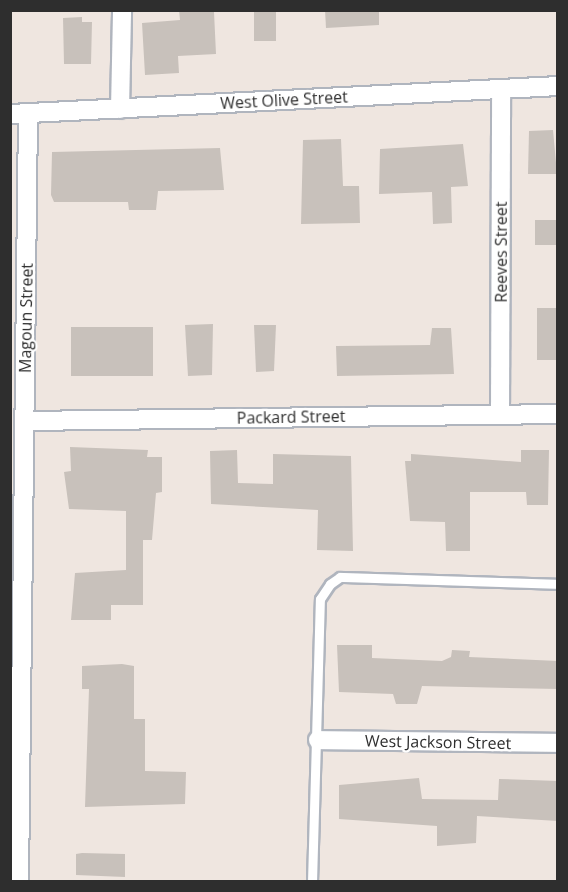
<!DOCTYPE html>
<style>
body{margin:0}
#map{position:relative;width:568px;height:892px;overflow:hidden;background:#efe6e0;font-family:"Open Sans",sans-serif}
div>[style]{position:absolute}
.building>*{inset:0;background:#c8c1bb;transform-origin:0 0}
.roads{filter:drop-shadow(2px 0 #b0b5be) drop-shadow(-2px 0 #b0b5be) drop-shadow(0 2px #b0b5be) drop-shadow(0 -2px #b0b5be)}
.service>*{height:9px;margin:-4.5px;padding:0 4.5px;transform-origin:4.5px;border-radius:4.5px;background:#fff}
.minor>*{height:18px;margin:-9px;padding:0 9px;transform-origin:9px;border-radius:9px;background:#fff}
span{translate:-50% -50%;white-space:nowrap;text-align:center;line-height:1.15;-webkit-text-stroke:4.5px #fff;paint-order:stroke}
.street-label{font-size:16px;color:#2e2e2e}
.frame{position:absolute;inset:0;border:12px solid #2e2e2e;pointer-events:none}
</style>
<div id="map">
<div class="building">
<i style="clip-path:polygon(179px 10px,214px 12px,216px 54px,178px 56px,179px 73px,145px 75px,142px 23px,180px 20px)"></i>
<i style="left:254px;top:10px;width:22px;height:31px"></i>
<i style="clip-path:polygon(325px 10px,379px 10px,379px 25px,326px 28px)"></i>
<i style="clip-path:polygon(82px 17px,82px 22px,92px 22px,91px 64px,64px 64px,63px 18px)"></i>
<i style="clip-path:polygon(553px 130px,557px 174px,528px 174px,529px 131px)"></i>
<i style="clip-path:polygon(341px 139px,343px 186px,359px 186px,360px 223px,301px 224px,303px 140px)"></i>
<i style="clip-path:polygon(463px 144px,468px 186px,451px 187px,452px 223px,433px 224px,432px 192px,379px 194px,380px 149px)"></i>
<i style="clip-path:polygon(220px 148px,224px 190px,158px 191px,156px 210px,129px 210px,128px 202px,54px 202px,51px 195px,52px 152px)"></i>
<i style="left:535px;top:220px;width:23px;height:25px"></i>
<i style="left:537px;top:308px;width:21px;height:52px"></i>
<i style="clip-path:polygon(213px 324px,212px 375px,188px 376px,185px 325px)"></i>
<i style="clip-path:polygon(254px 325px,276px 325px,274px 371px,256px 372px)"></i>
<i style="left:71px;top:327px;width:82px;height:49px"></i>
<i style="clip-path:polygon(432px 328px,451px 328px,454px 374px,337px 376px,336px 346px,430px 345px)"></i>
<i style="clip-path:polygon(70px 447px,148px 450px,147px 457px,162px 457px,162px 492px,156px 493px,152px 540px,143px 540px,143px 605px,111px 605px,111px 620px,71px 620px,75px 573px,126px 570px,126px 511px,69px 509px,64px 472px,71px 471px)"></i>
<i style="clip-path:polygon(237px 450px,238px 483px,273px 484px,273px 454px,351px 456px,353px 551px,317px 550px,318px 510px,211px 504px,210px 451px)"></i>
<i style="clip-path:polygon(521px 450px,549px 450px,548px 505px,527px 505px,526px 492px,470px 492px,470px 551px,446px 551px,445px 522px,410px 521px,405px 461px,411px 461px,411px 454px,521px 462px)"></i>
<i style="clip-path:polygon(337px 645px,372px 645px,372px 658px,442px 661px,451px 657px,452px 650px,470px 651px,469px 657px,558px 661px,558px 689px,422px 686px,417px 704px,396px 704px,393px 694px,339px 692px)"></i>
<i style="clip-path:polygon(122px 664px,134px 666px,134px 719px,145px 719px,145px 771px,186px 772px,185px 804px,85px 807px,89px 689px,82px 689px,82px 666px)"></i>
<i style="clip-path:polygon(419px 778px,422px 799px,498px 800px,499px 779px,558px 781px,558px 821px,477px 816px,476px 843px,437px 846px,437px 826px,339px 819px,339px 785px)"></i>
<i style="clip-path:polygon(82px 853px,125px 854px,125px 877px,76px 875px,76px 854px)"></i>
</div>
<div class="roads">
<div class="service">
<i style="left:312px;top:882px;width:283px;rotate:-88.4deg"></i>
<i style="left:320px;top:599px;width:18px;rotate:-56deg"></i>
<i style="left:330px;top:584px;width:12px;rotate:-35deg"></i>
<i style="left:340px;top:577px;width:218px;rotate:1.8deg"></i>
</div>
<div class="minor">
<i style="left:120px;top:109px;width:99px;rotate:-88.8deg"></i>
<i style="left:10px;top:114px;width:549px;rotate:-2.92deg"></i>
<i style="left:500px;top:414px;width:324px;rotate:-89.8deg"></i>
<i style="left:25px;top:421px;width:533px;rotate:-0.75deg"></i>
<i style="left:318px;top:740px;width:240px;rotate:0.7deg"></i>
<i style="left:19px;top:882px;width:768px;rotate:-89.33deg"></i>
</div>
</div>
<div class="street-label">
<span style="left:284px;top:100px;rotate:-3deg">West Olive Street</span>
<span style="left:501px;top:252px;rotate:-90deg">Reeves Street</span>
<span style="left:26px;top:318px;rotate:-89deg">Magoun Street</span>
<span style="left:291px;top:417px;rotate:-1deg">Packard Street</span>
<span style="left:438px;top:742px;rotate:1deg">West Jackson Street</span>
</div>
<div class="frame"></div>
</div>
